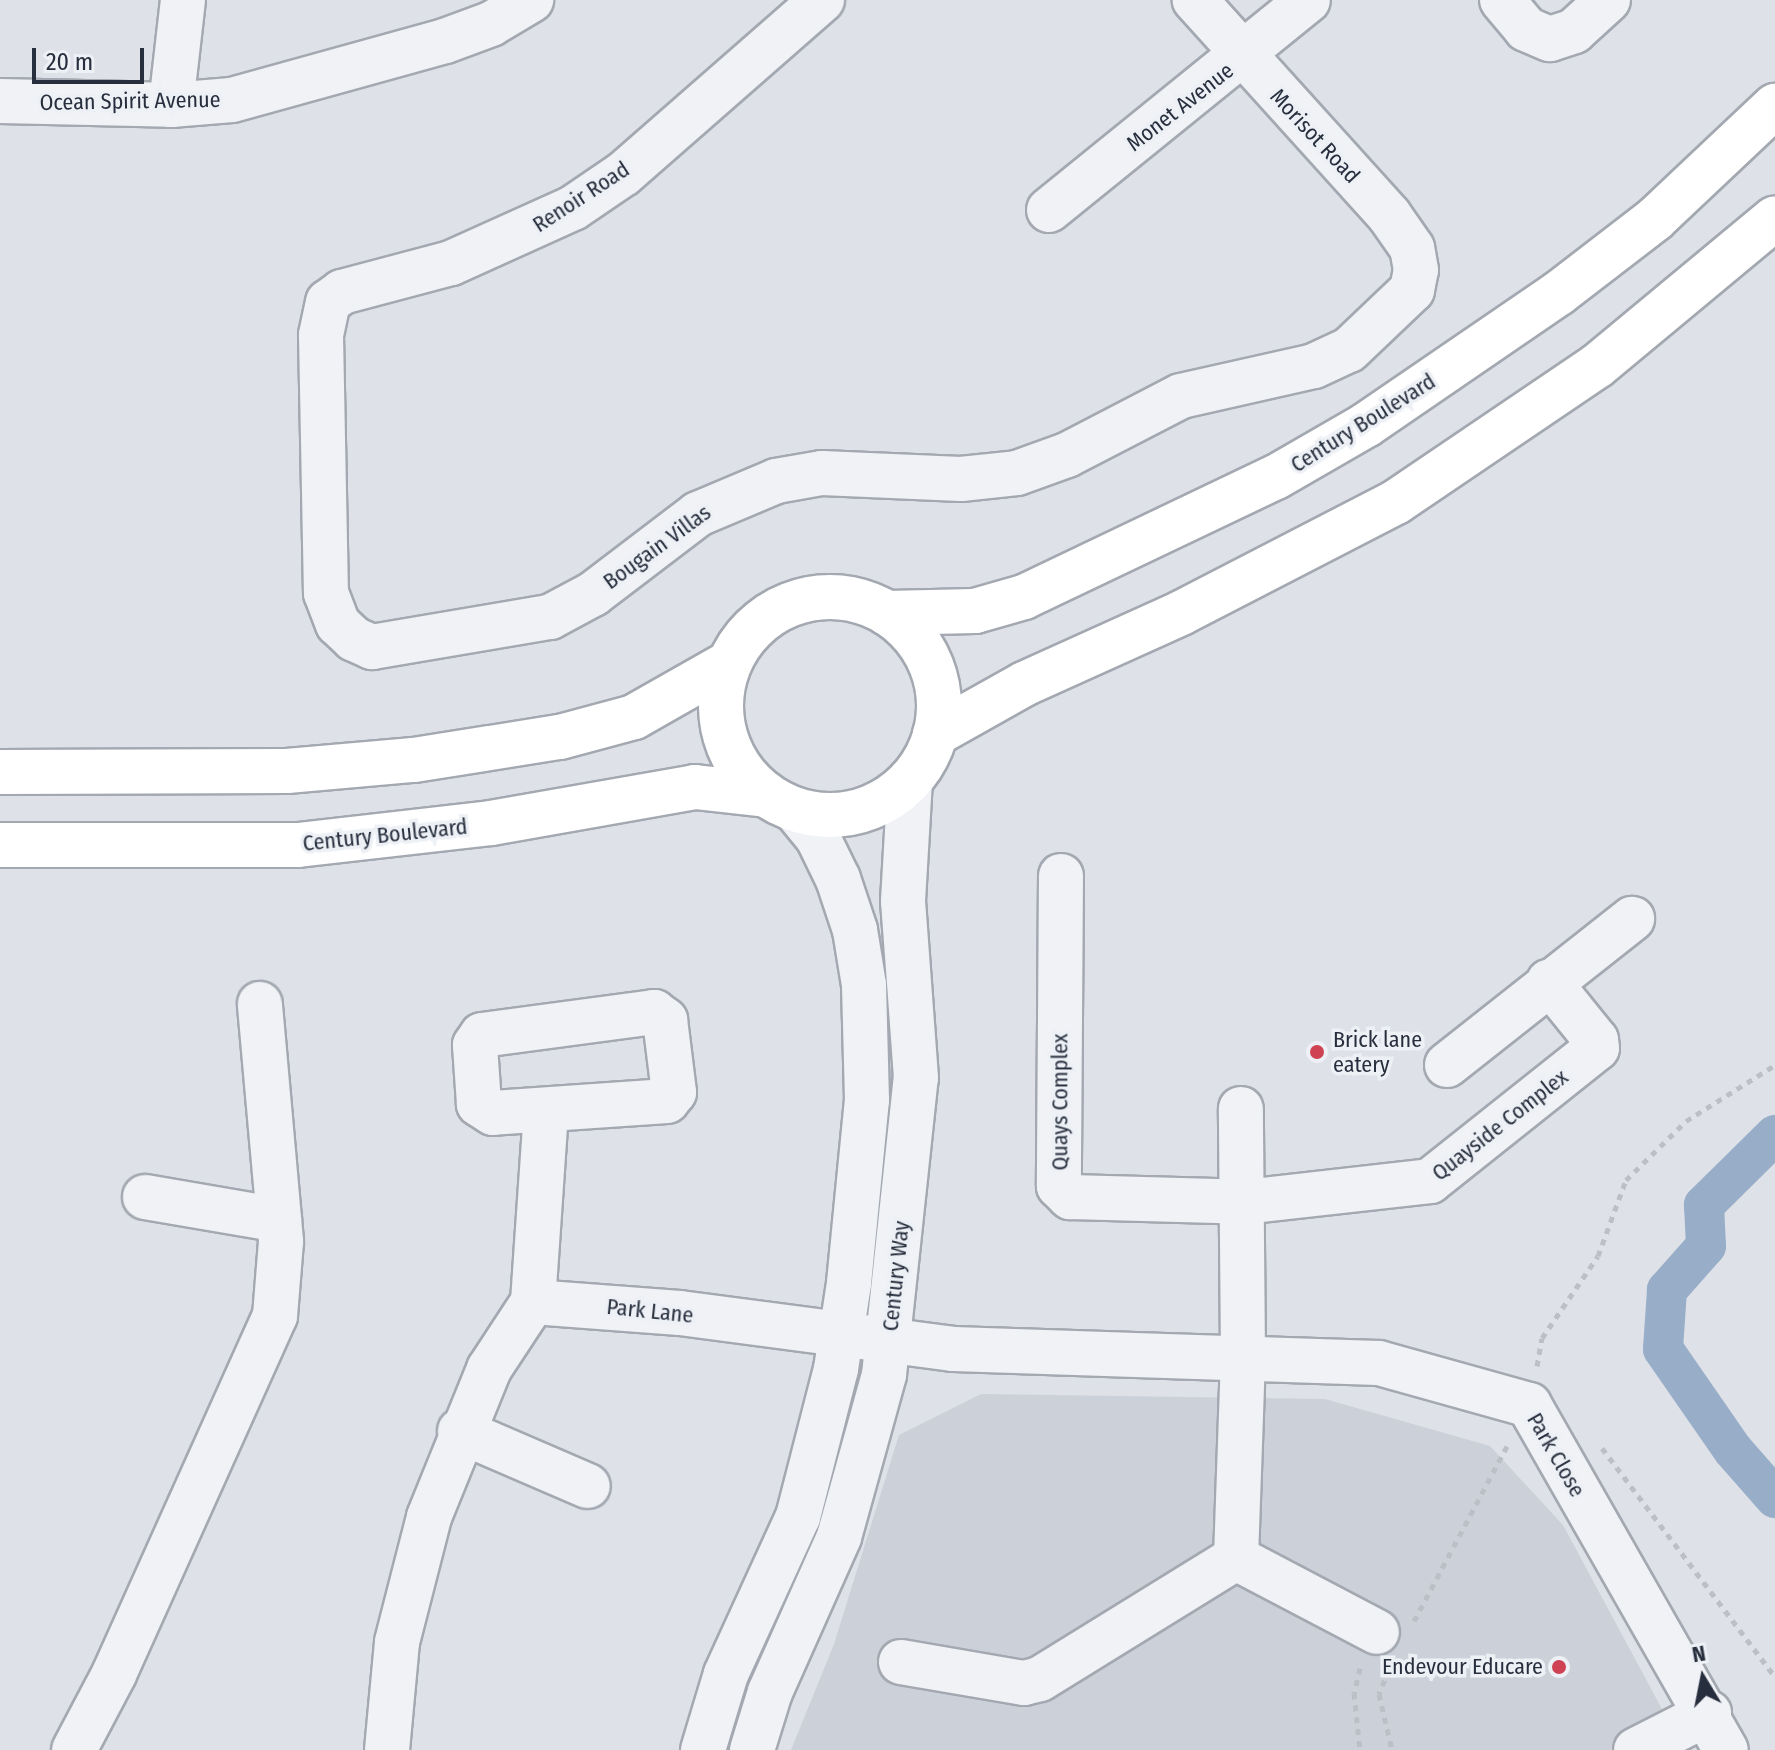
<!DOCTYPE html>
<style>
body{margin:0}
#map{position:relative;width:1775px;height:1750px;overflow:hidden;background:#dee1e7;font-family:"Fira Sans Condensed",sans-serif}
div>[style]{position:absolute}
.built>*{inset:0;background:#ccd0d9}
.canal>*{height:40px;margin:-20px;padding:0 20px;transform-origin:20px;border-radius:20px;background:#98aec8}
.path>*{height:5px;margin-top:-2.5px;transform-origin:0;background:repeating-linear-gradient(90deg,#bcbfc6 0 6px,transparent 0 12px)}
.roads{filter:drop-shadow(2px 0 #a3a8b1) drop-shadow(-2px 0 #a3a8b1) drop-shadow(0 2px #a3a8b1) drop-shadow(0 -2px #a3a8b1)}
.minor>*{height:44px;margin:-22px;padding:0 22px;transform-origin:22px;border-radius:22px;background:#f0f2f6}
.major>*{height:44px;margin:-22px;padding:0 22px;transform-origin:22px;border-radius:22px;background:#fff}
.major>.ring{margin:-22px;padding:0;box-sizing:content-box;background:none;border:44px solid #fff;border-radius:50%}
.dots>*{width:22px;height:22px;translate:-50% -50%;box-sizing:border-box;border:4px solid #edf0f5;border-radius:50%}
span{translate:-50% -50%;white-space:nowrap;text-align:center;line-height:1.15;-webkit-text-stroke:7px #edf0f5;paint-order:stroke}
.street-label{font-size:22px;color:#272f3e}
.poi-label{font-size:22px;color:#272f3e}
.left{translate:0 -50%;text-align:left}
.right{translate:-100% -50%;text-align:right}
.north{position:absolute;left:1663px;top:1638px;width:80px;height:80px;-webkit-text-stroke:6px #edf0f5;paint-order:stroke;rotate:350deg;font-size:22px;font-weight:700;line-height:32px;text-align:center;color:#272f3e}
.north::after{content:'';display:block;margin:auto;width:28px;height:36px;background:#272f3e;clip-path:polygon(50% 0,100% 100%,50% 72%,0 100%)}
.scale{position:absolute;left:32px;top:48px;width:112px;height:36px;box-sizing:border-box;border:4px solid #272f3e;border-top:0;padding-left:10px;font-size:24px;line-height:28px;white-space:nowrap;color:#272f3e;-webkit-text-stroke:6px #edf0f5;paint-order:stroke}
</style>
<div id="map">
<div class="built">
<i style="clip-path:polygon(981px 1394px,1325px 1399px,1490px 1446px,1563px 1525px,1684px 1750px,791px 1750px,834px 1644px,899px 1435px)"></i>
</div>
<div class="canal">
<i style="left:1775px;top:1135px;width:100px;rotate:135.4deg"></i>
<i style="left:1704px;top:1205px;width:41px;rotate:87.2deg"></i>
<i style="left:1706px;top:1246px;width:59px;rotate:131.6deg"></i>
<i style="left:1667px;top:1290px;width:59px;rotate:93.9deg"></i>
<i style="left:1663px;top:1349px;width:123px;rotate:55.3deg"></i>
<i style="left:1733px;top:1450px;width:64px;rotate:48.8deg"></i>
</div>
<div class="path">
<i style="left:1537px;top:1366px;width:28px;rotate:-80deg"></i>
<i style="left:1542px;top:1338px;width:99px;rotate:-55.7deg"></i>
<i style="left:1598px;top:1256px;width:81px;rotate:-69.8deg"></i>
<i style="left:1626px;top:1180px;width:84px;rotate:-44.5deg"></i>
<i style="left:1686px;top:1121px;width:105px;rotate:-32.2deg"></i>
<i style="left:1602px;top:1448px;width:287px;rotate:52.9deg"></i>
<i style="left:1414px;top:1621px;width:198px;rotate:-62deg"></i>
<i style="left:1360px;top:1668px;width:26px;rotate:103deg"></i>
<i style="left:1354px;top:1693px;width:57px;rotate:84deg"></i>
<i style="left:1389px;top:1669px;width:27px;rotate:112deg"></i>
<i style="left:1379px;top:1694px;width:57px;rotate:76.9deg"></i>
</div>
<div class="roads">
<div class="minor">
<i style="left:822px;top:0;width:264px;rotate:138.8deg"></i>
<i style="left:623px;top:174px;width:60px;rotate:145.8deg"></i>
<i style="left:573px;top:208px;width:134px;rotate:155.7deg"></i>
<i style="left:451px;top:263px;width:113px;rotate:165.1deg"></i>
<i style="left:342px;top:292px;width:17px;rotate:144deg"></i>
<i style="left:328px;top:302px;width:34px;rotate:102deg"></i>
<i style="left:321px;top:335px;width:258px;rotate:88.9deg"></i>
<i style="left:326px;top:593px;width:33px;rotate:69deg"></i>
<i style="left:338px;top:624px;width:22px;rotate:43deg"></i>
<i style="left:354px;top:639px;width:20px;rotate:24deg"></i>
<i style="left:372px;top:647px;width:181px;rotate:-9.6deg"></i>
<i style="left:550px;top:617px;width:49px;rotate:-28.1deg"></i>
<i style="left:593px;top:594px;width:132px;rotate:-37.3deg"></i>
<i style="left:698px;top:514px;width:85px;rotate:-22.9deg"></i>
<i style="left:776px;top:481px;width:47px;rotate:-9.9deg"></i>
<i style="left:822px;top:473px;width:139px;rotate:2.5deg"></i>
<i style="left:961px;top:479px;width:56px;rotate:-6.1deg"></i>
<i style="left:1017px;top:473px;width:53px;rotate:-19.8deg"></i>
<i style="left:1067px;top:455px;width:128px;rotate:-27.4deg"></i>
<i style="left:1181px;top:396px;width:136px;rotate:-12.7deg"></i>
<i style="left:1314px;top:366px;width:38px;rotate:-25deg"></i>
<i style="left:1349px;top:350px;width:87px;rotate:-43.6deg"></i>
<i style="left:1412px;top:290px;width:20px;rotate:-79deg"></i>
<i style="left:1416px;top:270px;width:22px;rotate:-100deg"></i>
<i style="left:1412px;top:248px;width:40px;rotate:-124.9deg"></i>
<i style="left:1389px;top:215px;width:290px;rotate:-132.1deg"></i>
<i style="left:1502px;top:0;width:38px;rotate:50deg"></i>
<i style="left:1526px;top:29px;width:26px;rotate:23deg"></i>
<i style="left:1550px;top:39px;width:25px;rotate:-18deg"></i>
<i style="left:1574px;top:31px;width:46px;rotate:-42.4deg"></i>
<i style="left:0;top:101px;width:171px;rotate:1.3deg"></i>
<i style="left:171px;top:105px;width:61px;rotate:-4.7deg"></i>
<i style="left:232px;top:100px;width:221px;rotate:-15.5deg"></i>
<i style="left:445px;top:41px;width:49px;rotate:-20.3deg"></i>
<i style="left:491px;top:24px;width:47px;rotate:-31deg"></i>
<i style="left:171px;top:105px;width:106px;rotate:-83.5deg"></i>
<i style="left:1049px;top:210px;width:333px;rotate:-39deg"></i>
<i style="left:1061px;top:876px;width:310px;rotate:90.4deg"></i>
<i style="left:1059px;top:1186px;width:16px;rotate:45deg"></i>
<i style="left:1070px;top:1197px;width:174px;rotate:1.6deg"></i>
<i style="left:1244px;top:1202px;width:187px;rotate:-6.4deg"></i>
<i style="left:1430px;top:1181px;width:213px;rotate:-38.5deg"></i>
<i style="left:1597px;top:1048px;width:8px;rotate:-97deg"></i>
<i style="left:1596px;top:1040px;width:75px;rotate:-129deg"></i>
<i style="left:654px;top:1012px;width:14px;rotate:36deg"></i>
<i style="left:665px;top:1020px;width:73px;rotate:82.9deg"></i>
<i style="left:674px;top:1092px;width:11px;rotate:128deg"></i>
<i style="left:667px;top:1101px;width:174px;rotate:176.1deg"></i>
<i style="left:493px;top:1113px;width:17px;rotate:-147deg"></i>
<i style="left:479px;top:1104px;width:59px;rotate:-93.9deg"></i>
<i style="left:475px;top:1045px;width:12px;rotate:-55deg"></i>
<i style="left:482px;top:1035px;width:174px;rotate:-7.6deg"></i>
<i style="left:1447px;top:1065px;width:236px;rotate:-38.3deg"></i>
<i style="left:145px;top:1197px;width:136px;rotate:9.7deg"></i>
<i style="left:533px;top:1302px;width:192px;rotate:-86.1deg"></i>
<i style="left:460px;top:1431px;width:139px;rotate:23.3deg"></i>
<i style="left:1236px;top:1558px;width:159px;rotate:27.7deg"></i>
<i style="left:901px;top:1662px;width:125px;rotate:9.7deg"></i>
<i style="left:1024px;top:1683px;width:16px;rotate:-14deg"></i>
<i style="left:1040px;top:1679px;width:230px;rotate:-31.7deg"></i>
<i style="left:1236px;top:1558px;width:202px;rotate:-88deg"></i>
<i style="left:1243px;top:1356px;width:247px;rotate:-90.5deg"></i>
<i style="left:74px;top:1750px;width:86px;rotate:-62.2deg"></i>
<i style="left:114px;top:1674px;width:393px;rotate:-65.8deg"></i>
<i style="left:275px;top:1316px;width:75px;rotate:-85.4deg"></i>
<i style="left:281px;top:1241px;width:238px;rotate:-95.1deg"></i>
<i style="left:387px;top:1750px;width:108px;rotate:-84.7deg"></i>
<i style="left:397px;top:1642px;width:129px;rotate:-75.6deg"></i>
<i style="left:429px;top:1517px;width:160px;rotate:-67.9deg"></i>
<i style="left:489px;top:1369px;width:80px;rotate:-56.7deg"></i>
<i style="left:533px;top:1302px;width:147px;rotate:4.3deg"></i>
<i style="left:680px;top:1313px;width:275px;rotate:7.5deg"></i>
<i style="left:953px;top:1349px;width:426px;rotate:1.9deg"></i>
<i style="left:1379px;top:1363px;width:156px;rotate:15.6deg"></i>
<i style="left:1529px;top:1405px;width:397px;rotate:60.3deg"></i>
<i style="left:703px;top:1750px;width:79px;rotate:-73.2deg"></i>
<i style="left:726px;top:1674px;width:173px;rotate:-65.4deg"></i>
<i style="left:798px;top:1517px;width:153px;rotate:-75.6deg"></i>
<i style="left:836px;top:1369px;width:87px;rotate:-81.4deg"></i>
<i style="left:849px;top:1283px;width:184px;rotate:-84.4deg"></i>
<i style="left:867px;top:1100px;width:115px;rotate:-91.5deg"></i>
<i style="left:864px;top:985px;width:56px;rotate:-99.3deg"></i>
<i style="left:855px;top:930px;width:54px;rotate:-108.4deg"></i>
<i style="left:838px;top:879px;width:46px;rotate:-116deg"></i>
<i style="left:818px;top:838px;width:35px;rotate:-129deg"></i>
<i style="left:752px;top:1750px;width:61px;rotate:-72.8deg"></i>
<i style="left:770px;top:1692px;width:170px;rotate:-66deg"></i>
<i style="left:839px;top:1537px;width:168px;rotate:-74.5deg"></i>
<i style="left:884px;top:1375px;width:299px;rotate:-83.9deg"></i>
<i style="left:916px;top:1078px;width:177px;rotate:-94.2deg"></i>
<i style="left:903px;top:901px;width:121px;rotate:-86.7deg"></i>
<i style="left:1636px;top:1750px;width:82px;rotate:-26.9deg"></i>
</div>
<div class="major">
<i class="ring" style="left:721px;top:597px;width:174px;height:174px"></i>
<i style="left:887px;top:613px;width:88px;rotate:-1.3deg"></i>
<i style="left:975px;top:611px;width:51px;rotate:-15.9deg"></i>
<i style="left:1024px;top:597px;width:279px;rotate:-25.5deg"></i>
<i style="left:1276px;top:477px;width:104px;rotate:-30deg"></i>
<i style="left:1366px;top:425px;width:234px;rotate:-34.4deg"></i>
<i style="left:1559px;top:293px;width:121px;rotate:-37.6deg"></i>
<i style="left:1655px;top:219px;width:165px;rotate:-43.3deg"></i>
<i style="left:935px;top:734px;width:102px;rotate:-29.3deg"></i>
<i style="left:1024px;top:684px;width:172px;rotate:-24.3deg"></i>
<i style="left:1181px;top:613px;width:242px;rotate:-27.3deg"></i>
<i style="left:1396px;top:502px;width:243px;rotate:-34.1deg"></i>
<i style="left:1597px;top:366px;width:231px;rotate:-39.7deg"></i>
<i style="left:0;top:772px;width:287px;rotate:-0.2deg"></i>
<i style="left:287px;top:771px;width:127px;rotate:-5deg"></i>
<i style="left:414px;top:760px;width:148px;rotate:-9deg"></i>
<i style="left:560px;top:737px;width:77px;rotate:-15.1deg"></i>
<i style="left:634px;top:717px;width:109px;rotate:-29.6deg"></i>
<i style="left:0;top:845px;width:298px"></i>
<i style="left:298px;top:845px;width:194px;rotate:-6.5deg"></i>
<i style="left:491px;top:823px;width:207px;rotate:-10deg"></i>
<i style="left:695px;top:787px;width:72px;rotate:6.3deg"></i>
</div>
</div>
<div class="dots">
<i style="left:1317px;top:1052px;background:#ce4253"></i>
<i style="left:1559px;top:1667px;background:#ce4253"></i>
</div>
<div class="street-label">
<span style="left:130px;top:101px;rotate:-1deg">Ocean Spirit Avenue</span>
<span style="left:1180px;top:107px;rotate:-38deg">Monet Avenue</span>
<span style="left:1315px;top:136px;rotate:47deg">Morisot Road</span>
<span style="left:581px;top:197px;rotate:-33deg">Renoir Road</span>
<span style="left:1363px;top:423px;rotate:-32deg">Century Boulevard</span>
<span style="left:657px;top:547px;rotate:-36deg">Bougain Villas</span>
<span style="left:385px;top:835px;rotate:-6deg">Century Boulevard</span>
<span style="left:1060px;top:1102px;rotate:-90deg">Quays Complex</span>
<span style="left:1500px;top:1125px;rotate:-38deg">Quayside Complex</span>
<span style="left:896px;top:1276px;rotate:-84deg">Century Way</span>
<span style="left:650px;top:1311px;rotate:6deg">Park Lane</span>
<span style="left:1556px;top:1455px;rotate:60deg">Park Close</span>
</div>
<div class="poi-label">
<span class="left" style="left:1333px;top:1052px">Brick lane<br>eatery</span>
<span class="right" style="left:1543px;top:1667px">Endevour Educare</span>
</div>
<div class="north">N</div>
<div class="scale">20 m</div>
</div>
